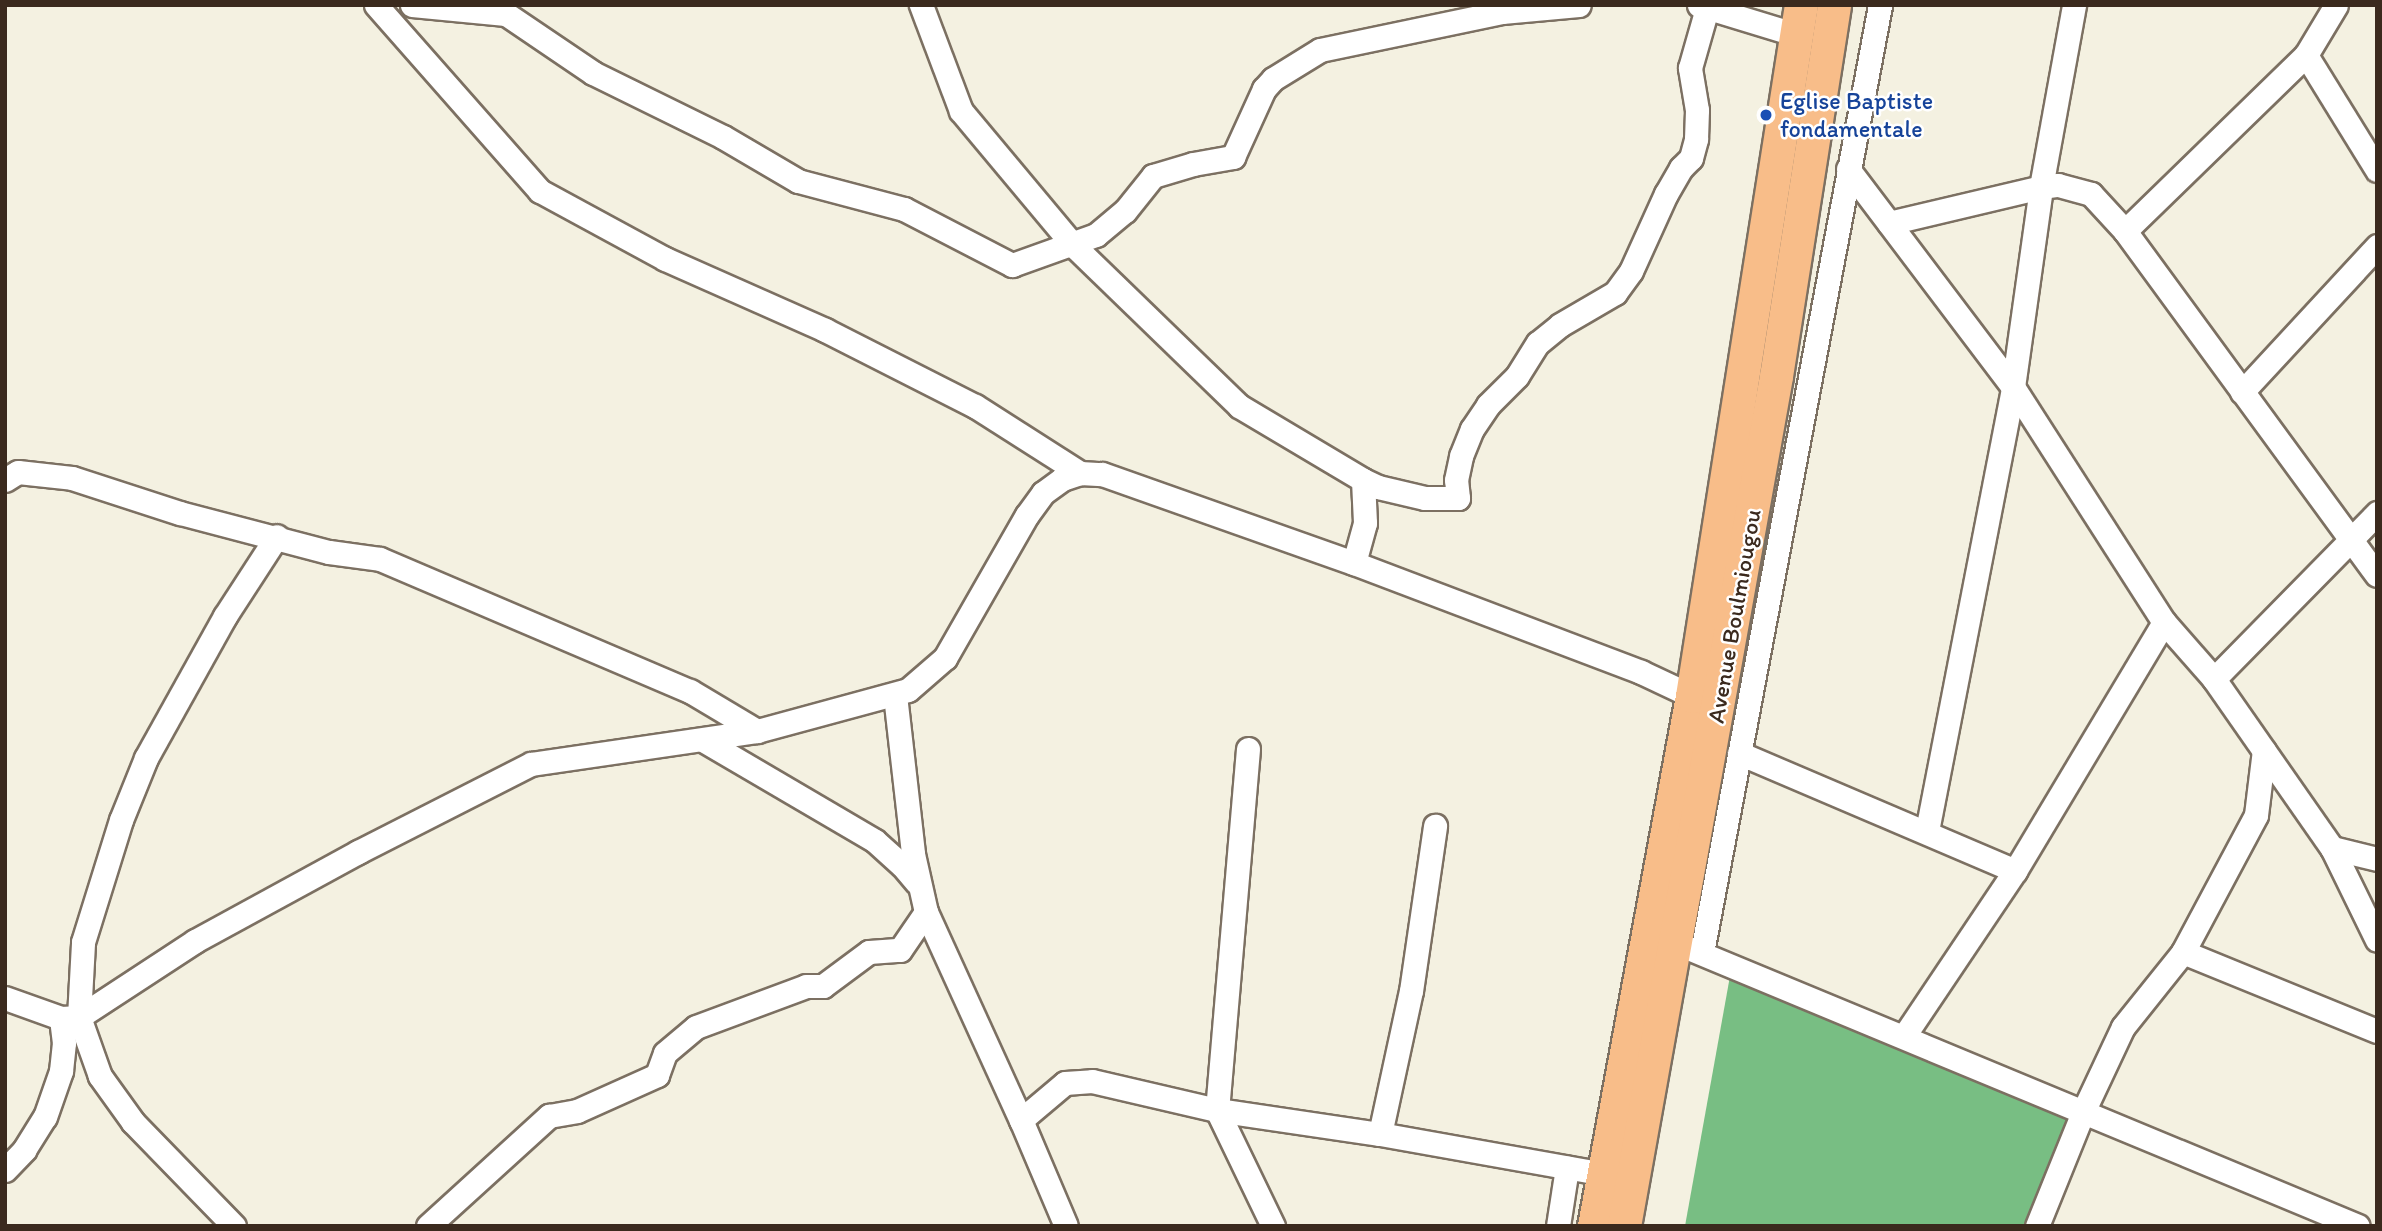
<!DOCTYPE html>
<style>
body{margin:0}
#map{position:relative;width:2382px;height:1231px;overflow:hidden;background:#f4f1e1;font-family:Itim,sans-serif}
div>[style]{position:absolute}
.forest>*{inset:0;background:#78be83}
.roads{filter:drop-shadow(2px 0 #7c7062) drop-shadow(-2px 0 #7c7062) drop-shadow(0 2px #7c7062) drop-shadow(0 -2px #7c7062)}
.minor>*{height:23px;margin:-11.5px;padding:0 11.5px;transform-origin:11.5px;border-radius:11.5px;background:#fff}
.highway>*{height:33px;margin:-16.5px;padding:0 16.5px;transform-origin:16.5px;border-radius:16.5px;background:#f8bd89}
.dots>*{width:19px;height:19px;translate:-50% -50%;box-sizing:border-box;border:4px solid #fff;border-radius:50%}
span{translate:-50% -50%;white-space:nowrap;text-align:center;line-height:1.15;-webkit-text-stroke:5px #fff;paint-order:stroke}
.transit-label{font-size:24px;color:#164399}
.left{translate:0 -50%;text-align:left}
.street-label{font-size:24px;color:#3b2a1e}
.frame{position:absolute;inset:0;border:7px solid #3b2a1e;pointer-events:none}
</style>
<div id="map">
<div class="forest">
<i style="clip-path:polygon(1732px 965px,2083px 1112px,2035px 1226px,1685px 1226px)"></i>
</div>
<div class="roads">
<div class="minor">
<i style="left:376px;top:5px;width:248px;rotate:48.6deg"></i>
<i style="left:540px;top:191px;width:142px;rotate:28.5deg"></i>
<i style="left:665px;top:259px;width:175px;rotate:23.9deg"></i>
<i style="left:825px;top:330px;width:168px;rotate:26.9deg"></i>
<i style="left:975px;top:406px;width:125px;rotate:32.5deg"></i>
<i style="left:412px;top:5px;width:94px;rotate:5.5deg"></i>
<i style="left:506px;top:14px;width:105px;rotate:34.1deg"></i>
<i style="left:593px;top:73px;width:145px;rotate:26.2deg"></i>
<i style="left:723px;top:137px;width:87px;rotate:30.4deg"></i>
<i style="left:798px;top:181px;width:110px;rotate:14.8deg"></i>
<i style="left:904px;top:209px;width:122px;rotate:27.4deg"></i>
<i style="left:1012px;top:265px;width:89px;rotate:-19.7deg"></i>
<i style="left:1096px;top:235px;width:38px;rotate:-40deg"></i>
<i style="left:1125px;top:211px;width:45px;rotate:-51.3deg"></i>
<i style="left:1153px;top:176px;width:42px;rotate:-16.7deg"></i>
<i style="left:1193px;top:164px;width:41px;rotate:-9.9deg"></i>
<i style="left:1233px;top:157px;width:75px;rotate:-65.5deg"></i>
<i style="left:1264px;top:89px;width:13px;rotate:-48deg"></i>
<i style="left:1273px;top:79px;width:55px;rotate:-31.7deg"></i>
<i style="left:1320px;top:50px;width:186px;rotate:-11.8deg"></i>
<i style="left:1502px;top:12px;width:77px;rotate:-5.2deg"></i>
<i style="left:921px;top:5px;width:113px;rotate:69.3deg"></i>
<i style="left:961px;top:111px;width:176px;rotate:50.1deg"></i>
<i style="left:1074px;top:246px;width:230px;rotate:44.1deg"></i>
<i style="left:1239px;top:406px;width:144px;rotate:30.8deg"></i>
<i style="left:1363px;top:480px;width:43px;rotate:87.3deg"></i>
<i style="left:1365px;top:523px;width:41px;rotate:105.4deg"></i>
<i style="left:1699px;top:5px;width:102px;rotate:17deg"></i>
<i style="left:2306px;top:55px;width:135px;rotate:58.3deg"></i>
<i style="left:1848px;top:169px;width:273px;rotate:52.9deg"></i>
<i style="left:2013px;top:387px;width:279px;rotate:57.3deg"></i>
<i style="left:2164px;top:622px;width:76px;rotate:48.7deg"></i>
<i style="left:2214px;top:679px;width:206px;rotate:55.1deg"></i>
<i style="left:2332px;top:848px;width:102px;rotate:63.9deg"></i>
<i style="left:1889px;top:223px;width:156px;rotate:-13.3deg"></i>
<i style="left:2041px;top:187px;width:17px;rotate:-7deg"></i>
<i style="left:2058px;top:185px;width:34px;rotate:15deg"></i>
<i style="left:2091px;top:194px;width:50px;rotate:47.4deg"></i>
<i style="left:2125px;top:231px;width:426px;rotate:53.8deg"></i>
<i style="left:2125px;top:231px;width:252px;rotate:-44.2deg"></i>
<i style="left:2306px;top:55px;width:58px;rotate:-59deg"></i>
<i style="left:2242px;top:392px;width:199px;rotate:-47.2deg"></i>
<i style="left:5px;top:480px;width:15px;rotate:-32deg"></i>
<i style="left:18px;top:472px;width:54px;rotate:6.3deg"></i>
<i style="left:72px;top:478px;width:114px;rotate:18deg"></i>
<i style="left:180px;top:513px;width:154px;rotate:14.7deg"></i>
<i style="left:329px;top:552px;width:51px;rotate:7.8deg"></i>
<i style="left:380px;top:559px;width:337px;rotate:23.1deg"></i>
<i style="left:690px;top:691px;width:78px;rotate:30.8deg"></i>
<i style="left:1363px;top:480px;width:17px;rotate:25deg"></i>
<i style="left:1378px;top:487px;width:48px;rotate:13.2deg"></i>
<i style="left:1425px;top:498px;width:33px"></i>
<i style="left:1458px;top:498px;width:18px;rotate:-96deg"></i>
<i style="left:1456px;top:480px;width:25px;rotate:-78deg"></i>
<i style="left:1461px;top:456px;width:29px;rotate:-68deg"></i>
<i style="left:1472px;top:429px;width:29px;rotate:-56deg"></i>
<i style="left:1488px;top:405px;width:41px;rotate:-45deg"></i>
<i style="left:1517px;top:376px;width:39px;rotate:-58deg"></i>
<i style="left:1538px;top:343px;width:28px;rotate:-39deg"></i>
<i style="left:1560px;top:325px;width:64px;rotate:-30.2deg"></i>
<i style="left:1615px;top:293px;width:27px;rotate:-54deg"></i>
<i style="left:1631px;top:271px;width:85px;rotate:-65.6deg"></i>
<i style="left:1666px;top:194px;width:30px;rotate:-60deg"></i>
<i style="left:1681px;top:168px;width:14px;rotate:-45deg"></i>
<i style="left:1691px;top:158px;width:20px;rotate:-75deg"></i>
<i style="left:1696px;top:139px;width:29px;rotate:-88deg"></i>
<i style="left:1697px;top:110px;width:43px;rotate:-99.5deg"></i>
<i style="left:1690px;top:68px;width:66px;rotate:-74.1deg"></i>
<i style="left:2214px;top:679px;width:233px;rotate:-45.5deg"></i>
<i style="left:895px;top:695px;width:160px;rotate:83.5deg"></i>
<i style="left:913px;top:854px;width:59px;rotate:77.4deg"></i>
<i style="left:926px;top:912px;width:229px;rotate:65.5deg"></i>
<i style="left:1021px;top:1120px;width:115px;rotate:67deg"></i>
<i style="left:703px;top:740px;width:199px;rotate:30.4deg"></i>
<i style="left:875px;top:841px;width:36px;rotate:42deg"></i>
<i style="left:902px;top:865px;width:23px;rotate:50deg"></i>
<i style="left:1248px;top:749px;width:362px;rotate:94.9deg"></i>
<i style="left:1217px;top:1110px;width:129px;rotate:64.2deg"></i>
<i style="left:1739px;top:753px;width:300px;rotate:23.1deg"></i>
<i style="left:1927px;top:831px;width:452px;rotate:-79deg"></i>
<i style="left:2013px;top:387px;width:202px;rotate:-82deg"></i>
<i style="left:2041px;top:187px;width:185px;rotate:-79.7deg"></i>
<i style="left:2332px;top:848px;width:46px;rotate:13.7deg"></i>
<i style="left:1688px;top:948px;width:725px;rotate:22.53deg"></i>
<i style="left:1702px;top:952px;width:964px;rotate:-79.35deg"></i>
<i style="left:2183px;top:952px;width:209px;rotate:22.2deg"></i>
<i style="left:5px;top:998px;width:59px;rotate:19.7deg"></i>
<i style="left:61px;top:1018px;width:18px;rotate:-3deg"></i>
<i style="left:79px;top:1017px;width:139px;rotate:-33.2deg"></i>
<i style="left:195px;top:941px;width:186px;rotate:-28.6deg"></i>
<i style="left:358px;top:852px;width:194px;rotate:-27deg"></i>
<i style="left:531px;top:764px;width:228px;rotate:-8.3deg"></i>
<i style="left:757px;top:731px;width:156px;rotate:-15.2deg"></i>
<i style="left:908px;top:690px;width:49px;rotate:-40.9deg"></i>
<i style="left:945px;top:658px;width:165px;rotate:-60.2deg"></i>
<i style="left:1027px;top:515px;width:27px;rotate:-54deg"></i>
<i style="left:1043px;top:493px;width:24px;rotate:-36deg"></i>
<i style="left:1062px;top:479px;width:19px;rotate:-18deg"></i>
<i style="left:1080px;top:473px;width:22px;rotate:3deg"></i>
<i style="left:1102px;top:474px;width:267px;rotate:19.5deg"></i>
<i style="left:1354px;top:563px;width:307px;rotate:20.8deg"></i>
<i style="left:1641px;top:672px;width:56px;rotate:25.2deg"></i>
<i style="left:1904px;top:1036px;width:199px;rotate:-56.1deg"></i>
<i style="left:2015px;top:871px;width:290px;rotate:-59.1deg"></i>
<i style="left:1021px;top:1120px;width:57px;rotate:-40.1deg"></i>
<i style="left:1065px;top:1083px;width:27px;rotate:-4deg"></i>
<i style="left:1092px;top:1081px;width:128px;rotate:13.1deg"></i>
<i style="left:1217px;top:1110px;width:165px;rotate:8.4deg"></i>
<i style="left:1380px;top:1134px;width:228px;rotate:10.1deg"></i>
<i style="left:1380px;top:1134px;width:146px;rotate:-77.8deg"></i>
<i style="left:1411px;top:991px;width:167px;rotate:-81.7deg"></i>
<i style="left:5px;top:1170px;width:28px;rotate:-46deg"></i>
<i style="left:24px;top:1150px;width:39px;rotate:-58deg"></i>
<i style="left:45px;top:1117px;width:49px;rotate:-70.8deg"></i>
<i style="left:61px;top:1071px;width:28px;rotate:-84deg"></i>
<i style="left:64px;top:1043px;width:25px;rotate:-97deg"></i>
<i style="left:234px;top:1226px;width:145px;rotate:-134.2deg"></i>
<i style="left:133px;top:1122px;width:57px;rotate:-125.7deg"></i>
<i style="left:100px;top:1076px;width:63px;rotate:-109.6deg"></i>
<i style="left:79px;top:1017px;width:75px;rotate:-86.9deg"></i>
<i style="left:83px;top:942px;width:128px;rotate:-72.7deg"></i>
<i style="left:121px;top:820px;width:67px;rotate:-68deg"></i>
<i style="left:146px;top:758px;width:162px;rotate:-60.9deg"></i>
<i style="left:225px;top:616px;width:95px;rotate:-57deg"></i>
<i style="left:428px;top:1226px;width:164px;rotate:-42.3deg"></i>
<i style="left:549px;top:1116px;width:28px;rotate:-10deg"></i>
<i style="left:577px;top:1111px;width:88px;rotate:-24.2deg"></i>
<i style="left:657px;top:1075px;width:23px;rotate:-70deg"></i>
<i style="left:665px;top:1053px;width:40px;rotate:-40deg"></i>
<i style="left:696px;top:1027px;width:117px;rotate:-20.4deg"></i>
<i style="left:806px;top:986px;width:17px"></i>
<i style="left:823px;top:986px;width:57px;rotate:-36.5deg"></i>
<i style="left:869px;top:952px;width:31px;rotate:-4deg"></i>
<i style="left:900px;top:950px;width:46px;rotate:-55.6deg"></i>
<i style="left:1558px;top:1226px;width:59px;rotate:-81.2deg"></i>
<i style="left:2037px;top:1226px;width:123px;rotate:-68deg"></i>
<i style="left:2083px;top:1112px;width:94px;rotate:-64.8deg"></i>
<i style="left:2123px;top:1027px;width:96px;rotate:-51.3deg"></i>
<i style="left:2183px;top:952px;width:155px;rotate:-61.9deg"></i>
<i style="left:2256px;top:815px;width:65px;rotate:-83deg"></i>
</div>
<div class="highway">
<i style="left:1594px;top:1226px;width:539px;rotate:-79.52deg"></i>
<i style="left:1692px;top:696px;width:700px;rotate:-81.04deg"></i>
<i style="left:1624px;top:1226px;width:863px;rotate:-79.86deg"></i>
<i style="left:1776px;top:376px;width:376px;rotate:-81.1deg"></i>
</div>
</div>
<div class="dots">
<i style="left:1766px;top:115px;background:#1a4fb4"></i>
</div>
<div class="transit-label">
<span class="left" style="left:1780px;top:115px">Eglise Baptiste<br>fondamentale</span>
</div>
<div class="street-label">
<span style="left:1734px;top:616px;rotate:-80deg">Avenue Boulmiougou</span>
</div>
<div class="frame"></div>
</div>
